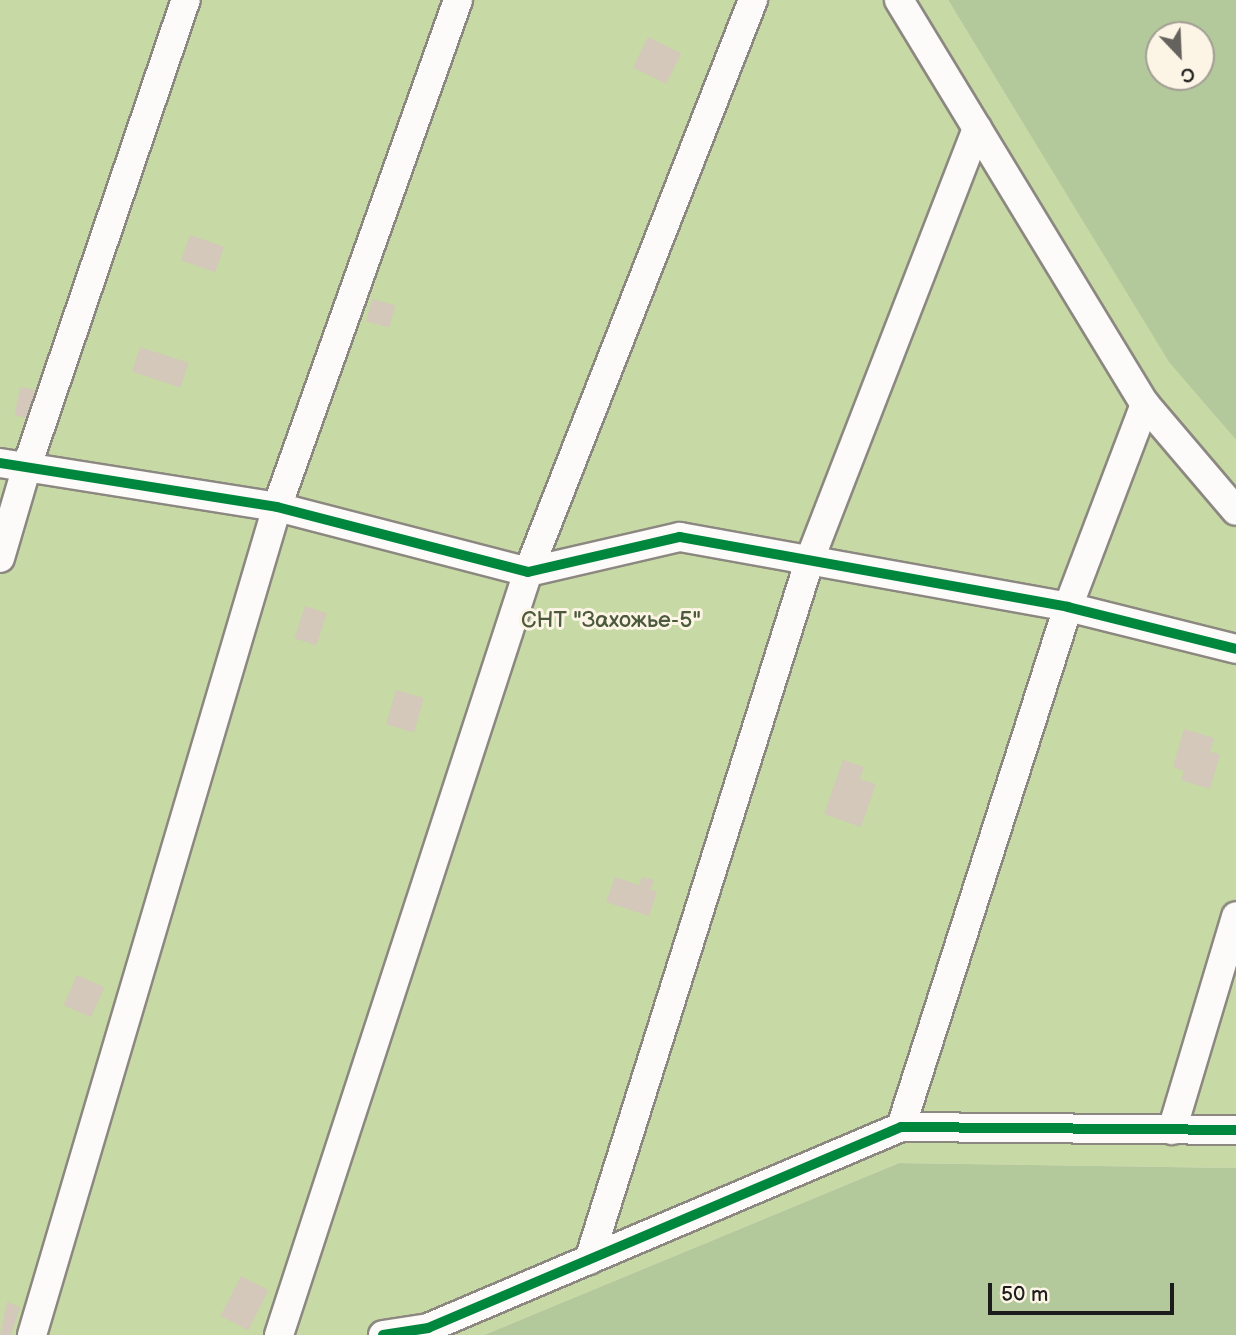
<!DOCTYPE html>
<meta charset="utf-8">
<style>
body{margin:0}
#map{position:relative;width:1236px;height:1335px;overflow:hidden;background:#efe7da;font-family:"Balsamiq Sans",sans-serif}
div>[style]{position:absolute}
.green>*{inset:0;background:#c7d9a4}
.forest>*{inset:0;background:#b4c99b}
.building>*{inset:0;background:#d3c8ba;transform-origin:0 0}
.roads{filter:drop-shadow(2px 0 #8c8881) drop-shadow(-2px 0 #8c8881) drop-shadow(0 2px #8c8881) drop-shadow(0 -2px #8c8881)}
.minor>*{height:28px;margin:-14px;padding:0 14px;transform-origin:14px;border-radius:14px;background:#fdfbf9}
.cycleway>*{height:10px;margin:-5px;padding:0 5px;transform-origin:5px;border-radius:5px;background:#00873e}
span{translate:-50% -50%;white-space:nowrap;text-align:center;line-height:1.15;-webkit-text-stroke:6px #fcf5e5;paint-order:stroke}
.park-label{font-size:23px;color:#4c5a3c}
.north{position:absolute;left:1145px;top:21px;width:70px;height:70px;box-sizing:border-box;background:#fcf5e5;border:2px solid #a29e95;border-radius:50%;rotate:157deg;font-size:19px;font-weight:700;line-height:28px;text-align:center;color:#1c1c1c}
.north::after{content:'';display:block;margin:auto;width:24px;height:32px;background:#66635e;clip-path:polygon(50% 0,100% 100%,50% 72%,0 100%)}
.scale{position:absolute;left:988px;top:1283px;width:186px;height:32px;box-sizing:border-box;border:4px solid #1c1c1c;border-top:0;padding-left:9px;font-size:21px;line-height:24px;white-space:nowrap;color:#1c1c1c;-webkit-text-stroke:5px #fcf5e5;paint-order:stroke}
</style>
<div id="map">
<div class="green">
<i style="clip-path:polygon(0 0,948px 0,1169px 361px,1236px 440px,1236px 1168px,899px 1163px,484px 1335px,0 1335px)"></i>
</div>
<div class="forest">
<i style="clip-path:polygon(evenodd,948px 0,1236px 0,1236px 440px,1169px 362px,948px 0,1201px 35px,1201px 77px,1159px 77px,1159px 35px,1201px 35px)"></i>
<i style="clip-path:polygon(899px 1163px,1236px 1168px,1236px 1335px,484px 1335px)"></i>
</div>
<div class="building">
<i style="left:648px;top:37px;width:37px;height:34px;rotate:26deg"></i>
<i style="left:190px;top:235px;width:36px;height:27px;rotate:19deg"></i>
<i style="left:372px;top:299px;width:24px;height:23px;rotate:15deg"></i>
<i style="left:140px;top:347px;width:51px;height:26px;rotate:18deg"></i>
<i style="left:20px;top:387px;width:15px;height:29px;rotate:11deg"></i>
<i style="left:305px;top:606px;width:23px;height:34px;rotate:18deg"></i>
<i style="left:396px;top:690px;width:29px;height:36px;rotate:16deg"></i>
<i style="clip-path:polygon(1184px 729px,1214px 738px,1210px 752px,1220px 754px,1210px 789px,1181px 780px,1184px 771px,1173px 767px)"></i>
<i style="clip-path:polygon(843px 760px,864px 767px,860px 779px,876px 784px,861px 827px,824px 814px)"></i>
<i style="clip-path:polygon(615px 877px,639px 885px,642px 877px,654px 880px,651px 890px,657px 892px,649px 916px,606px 902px)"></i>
<i style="left:77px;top:975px;width:30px;height:33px;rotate:24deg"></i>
<i style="left:241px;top:1276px;width:31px;height:45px;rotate:27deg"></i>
<i style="clip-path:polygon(7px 1302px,20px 1307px,11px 1335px,0 1335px)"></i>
</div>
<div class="roads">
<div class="minor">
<i style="left:899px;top:0;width:473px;rotate:58.7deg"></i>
<i style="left:1145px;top:404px;width:140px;rotate:49.6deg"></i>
<i style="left:0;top:463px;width:280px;rotate:9deg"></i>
<i style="left:277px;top:507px;width:259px;rotate:14.5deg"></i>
<i style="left:528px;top:572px;width:156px;rotate:-13deg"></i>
<i style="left:680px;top:537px;width:394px;rotate:10.2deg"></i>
<i style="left:1068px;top:607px;width:173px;rotate:14deg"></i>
<i style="left:0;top:558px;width:96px;rotate:-73.6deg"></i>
<i style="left:27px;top:466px;width:492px;rotate:-71.2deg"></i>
<i style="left:901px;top:1127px;width:546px;rotate:-72.2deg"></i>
<i style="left:1068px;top:607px;width:217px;rotate:-69.2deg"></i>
<i style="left:1172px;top:1130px;width:223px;rotate:-73.3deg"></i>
<i style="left:589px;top:1260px;width:735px;rotate:-72.5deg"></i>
<i style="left:810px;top:559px;width:462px;rotate:-68.8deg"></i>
<i style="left:32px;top:1335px;width:863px;rotate:-73.52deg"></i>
<i style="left:277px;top:507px;width:538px;rotate:-70.35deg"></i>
<i style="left:279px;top:1335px;width:803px;rotate:-71.93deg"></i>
<i style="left:528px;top:572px;width:615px;rotate:-68.53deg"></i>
<i style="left:383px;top:1335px;width:46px;rotate:-8.8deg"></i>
<i style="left:428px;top:1328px;width:514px;rotate:-23.02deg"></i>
<i style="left:901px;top:1127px;width:335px;rotate:0.5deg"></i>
</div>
</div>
<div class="cycleway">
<i style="left:0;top:463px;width:280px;rotate:9deg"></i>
<i style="left:277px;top:507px;width:259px;rotate:14.5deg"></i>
<i style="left:528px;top:572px;width:156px;rotate:-13deg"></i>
<i style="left:680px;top:537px;width:394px;rotate:10.2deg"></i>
<i style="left:1068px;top:607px;width:173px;rotate:14deg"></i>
<i style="left:383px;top:1335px;width:46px;rotate:-8.8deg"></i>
<i style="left:428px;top:1328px;width:514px;rotate:-23.02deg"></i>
<i style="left:901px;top:1127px;width:335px;rotate:0.5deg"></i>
</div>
<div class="park-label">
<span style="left:611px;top:620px">СНТ "Захожье-5"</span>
</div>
<div class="north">С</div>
<div class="scale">50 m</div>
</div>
